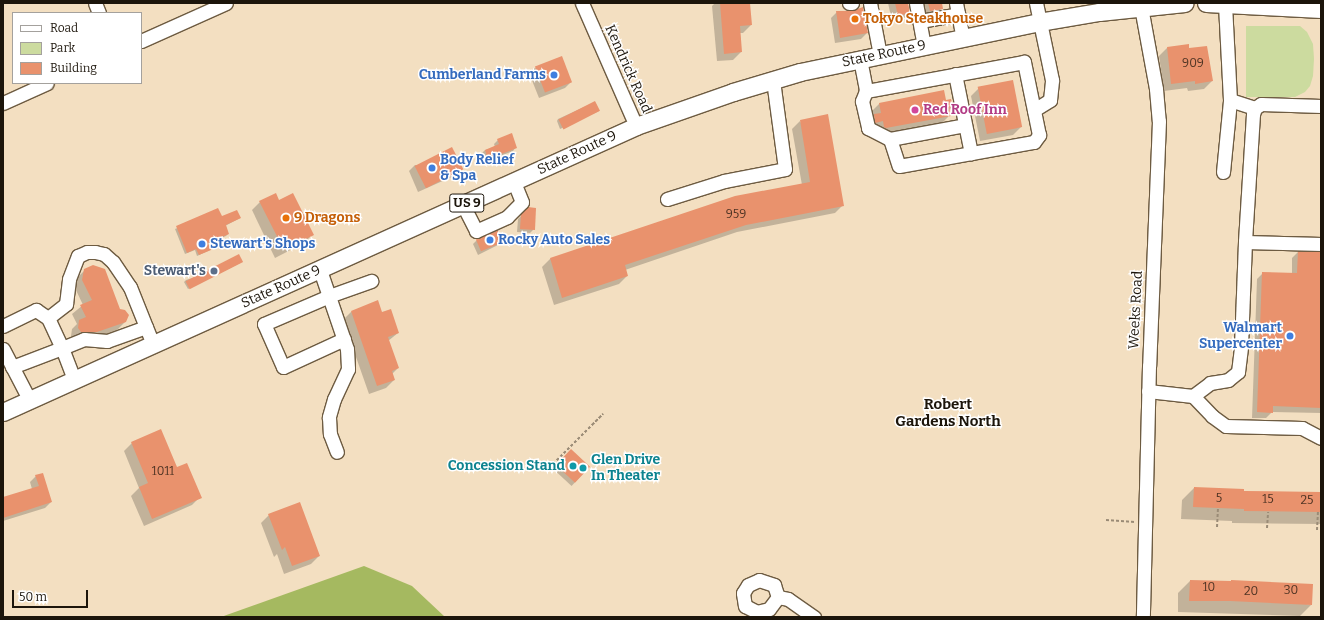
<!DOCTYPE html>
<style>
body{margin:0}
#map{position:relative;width:1324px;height:620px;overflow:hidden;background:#f3dfc1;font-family:Bitter,serif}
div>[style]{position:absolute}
.green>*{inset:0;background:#ccdb9f}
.forest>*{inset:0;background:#a5b960}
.shadow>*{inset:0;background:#0003;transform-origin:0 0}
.building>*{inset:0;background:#e9926d;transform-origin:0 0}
.path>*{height:2px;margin-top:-1px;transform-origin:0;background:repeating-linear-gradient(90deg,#9a8b76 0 3px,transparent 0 5px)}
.roads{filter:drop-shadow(1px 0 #6d5b41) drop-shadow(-1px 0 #6d5b41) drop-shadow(0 1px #6d5b41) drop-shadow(0 -1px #6d5b41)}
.minor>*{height:13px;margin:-6.5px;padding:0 6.5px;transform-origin:6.5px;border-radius:6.5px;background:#fff}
.major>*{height:17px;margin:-8.5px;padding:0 8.5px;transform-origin:8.5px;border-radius:8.5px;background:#fff}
.dots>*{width:11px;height:11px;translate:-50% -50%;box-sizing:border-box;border:2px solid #fff;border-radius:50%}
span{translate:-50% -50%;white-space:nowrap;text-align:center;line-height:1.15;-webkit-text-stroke:3px #fff;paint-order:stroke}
.number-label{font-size:12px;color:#4f3424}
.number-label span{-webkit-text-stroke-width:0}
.shield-label span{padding:1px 3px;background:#fff;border:1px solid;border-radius:3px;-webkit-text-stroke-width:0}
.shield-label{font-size:13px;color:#1c150b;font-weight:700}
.food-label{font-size:14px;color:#c56008;font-weight:700}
.left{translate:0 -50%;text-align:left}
.street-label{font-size:14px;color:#1c150b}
.shop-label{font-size:14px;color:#366cbe;font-weight:700}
.right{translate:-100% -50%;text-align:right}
.hotel-label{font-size:14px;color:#b23c85;font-weight:700}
.service-label{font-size:14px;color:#4e5e75;font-weight:700}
.culture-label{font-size:14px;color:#0d838f;font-weight:700}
.neighbourhood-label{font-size:15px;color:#1c150b;font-weight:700}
.frame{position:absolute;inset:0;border:4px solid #1c150b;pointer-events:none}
.legend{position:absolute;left:12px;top:12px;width:130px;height:72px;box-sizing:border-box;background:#fff;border:1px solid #a4a19d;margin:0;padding:5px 7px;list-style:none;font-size:12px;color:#1c150b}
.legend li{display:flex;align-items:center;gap:8px;height:20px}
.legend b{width:20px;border:1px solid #a4a19d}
.scale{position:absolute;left:12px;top:590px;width:76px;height:18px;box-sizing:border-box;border:2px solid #1c150b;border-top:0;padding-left:5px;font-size:12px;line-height:14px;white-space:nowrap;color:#1c150b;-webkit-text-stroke:3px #fff;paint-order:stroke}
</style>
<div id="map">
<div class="green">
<i style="clip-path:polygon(1246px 26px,1300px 26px,1307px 32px,1313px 44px,1314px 59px,1313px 76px,1310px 86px,1305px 92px,1295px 97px,1246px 97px)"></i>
</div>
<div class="forest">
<i style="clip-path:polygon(364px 566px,412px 586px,445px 617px,221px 617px)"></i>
</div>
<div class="shadow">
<i style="clip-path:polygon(715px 3px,749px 3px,751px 25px,743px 33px,740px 33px,741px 52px,733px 60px,717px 61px,712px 6px)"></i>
<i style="clip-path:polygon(888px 3px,907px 3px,909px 13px,903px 19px,892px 21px)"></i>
<i style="clip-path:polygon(922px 3px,941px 3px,942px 8px,936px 14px,924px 16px)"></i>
<i style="clip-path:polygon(837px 12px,867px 33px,861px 39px,835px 43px,831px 18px)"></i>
<i style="clip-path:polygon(1167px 48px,1189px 49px,1212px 81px,1204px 89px,1188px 91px,1187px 88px,1164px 91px,1159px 56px)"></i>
<i style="clip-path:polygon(535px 68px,571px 82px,565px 88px,539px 98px,529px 73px)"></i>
<i style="clip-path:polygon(979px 88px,1021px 127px,1013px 135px,980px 141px,971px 96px)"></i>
<i style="clip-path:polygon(946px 101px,952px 107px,949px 110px,950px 115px,942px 123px,878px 136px,866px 123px,873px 117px,872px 111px,880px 103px)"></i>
<i style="clip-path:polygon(595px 102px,599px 111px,597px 112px,560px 129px,557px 121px,558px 119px)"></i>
<i style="clip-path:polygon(800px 121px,843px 205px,835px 213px,737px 232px,625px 270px,627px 276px,619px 284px,554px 305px,542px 267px,550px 259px,802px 185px,792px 129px)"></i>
<i style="clip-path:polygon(498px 140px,516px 147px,513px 151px,484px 162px,481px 154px,485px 150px,495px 147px,494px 144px)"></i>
<i style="clip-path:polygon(415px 165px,462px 169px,456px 175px,418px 192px,409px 171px)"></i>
<i style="clip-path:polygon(279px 201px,312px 235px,304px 243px,275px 258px,252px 210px,260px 202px)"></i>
<i style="clip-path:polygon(528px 209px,534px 229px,530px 233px,517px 232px,518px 219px)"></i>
<i style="clip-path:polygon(218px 210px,221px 218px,240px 218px,225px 226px,228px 234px,226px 236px,207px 244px,210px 250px,208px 251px,197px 256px,195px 250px,185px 254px,175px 229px)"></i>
<i style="clip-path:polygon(477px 240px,502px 242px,498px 245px,478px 255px,473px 244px)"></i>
<i style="clip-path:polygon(1298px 252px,1321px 254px,1321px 413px,1272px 412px,1266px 418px,1252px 418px,1257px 279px,1263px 273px,1292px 274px,1292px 258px)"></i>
<i style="clip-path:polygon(242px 262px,188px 289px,184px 282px,186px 280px)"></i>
<i style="clip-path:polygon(85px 270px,119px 310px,125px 322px,117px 330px,89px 340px,73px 339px,71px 336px,72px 329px,77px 324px,72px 314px,83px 305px,75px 288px,77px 278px)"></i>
<i style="clip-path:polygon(351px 312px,381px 313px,398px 333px,388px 341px,398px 368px,392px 374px,394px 380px,386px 388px,369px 394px,343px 320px)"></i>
<i style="clip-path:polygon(132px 443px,177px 468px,200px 497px,192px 505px,144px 526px,131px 496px,139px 488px,124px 451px)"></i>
<i style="left:571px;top:450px;width:25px;height:26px;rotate:43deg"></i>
<i style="clip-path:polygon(36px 476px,51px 502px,45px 508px,3px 521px,3px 498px,32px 489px,30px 482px)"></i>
<i style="clip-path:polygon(1194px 488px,1243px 492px,1321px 493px,1321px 524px,1232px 523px,1232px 521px,1181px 519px,1182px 500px)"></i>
<i style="clip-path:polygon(269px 515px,319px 556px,311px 564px,284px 574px,277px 554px,274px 557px,261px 523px)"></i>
<i style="clip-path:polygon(1190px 581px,1311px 605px,1300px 616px,1178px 612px,1178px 593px)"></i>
</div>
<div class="building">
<i style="clip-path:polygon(720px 3px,750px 3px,752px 25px,740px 26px,742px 52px,724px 54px)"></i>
<i style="clip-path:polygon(895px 3px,908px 3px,910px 13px,898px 16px)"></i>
<i style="clip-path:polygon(928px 3px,942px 3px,943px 9px,930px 11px)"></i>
<i style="clip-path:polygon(863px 7px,868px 33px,840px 38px,836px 11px,852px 11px)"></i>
<i style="clip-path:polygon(1189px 44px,1189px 48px,1207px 46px,1213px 81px,1195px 84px,1195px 81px,1171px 84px,1167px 47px)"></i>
<i style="left:562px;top:56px;width:28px;height:29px;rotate:69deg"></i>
<i style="left:1013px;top:80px;width:48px;height:36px;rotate:79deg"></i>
<i style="clip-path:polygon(944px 90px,946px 100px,951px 99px,953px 107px,949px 108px,951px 116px,886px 128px,884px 127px,883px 121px,875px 123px,874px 114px,881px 113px,879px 103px)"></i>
<i style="left:595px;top:101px;width:11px;height:41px;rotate:63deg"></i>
<i style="clip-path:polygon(828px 114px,844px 206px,746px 225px,625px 265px,628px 276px,562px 298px,550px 258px,735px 196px,810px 182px,800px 120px)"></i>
<i style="clip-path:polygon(512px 133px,517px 148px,488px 159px,485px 150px,499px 144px,497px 139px)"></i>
<i style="left:452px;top:147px;width:25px;height:42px;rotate:63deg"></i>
<i style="clip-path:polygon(276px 193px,279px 200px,293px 193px,314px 235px,284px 250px,259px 201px)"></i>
<i style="clip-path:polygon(528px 207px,536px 208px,535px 230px,520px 229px,521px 214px)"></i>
<i style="clip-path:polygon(218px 208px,222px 216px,237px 210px,241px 218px,226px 225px,229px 234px,208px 243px,211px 250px,199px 255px,196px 249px,187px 253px,176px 226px)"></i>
<i style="left:498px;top:230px;width:13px;height:24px;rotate:67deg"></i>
<i style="clip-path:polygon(1298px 251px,1321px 252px,1321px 408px,1273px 406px,1273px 413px,1257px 412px,1262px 272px,1297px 273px)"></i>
<i style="left:239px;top:254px;width:9px;height:60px;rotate:63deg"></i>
<i style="clip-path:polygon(93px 265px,105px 269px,120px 309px,125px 310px,129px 315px,126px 322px,97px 332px,81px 332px,78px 328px,79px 320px,86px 317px,80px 305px,92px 300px,82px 280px,84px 269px)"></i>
<i style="clip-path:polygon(378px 300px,382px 312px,391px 309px,399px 333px,388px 337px,399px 368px,392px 371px,395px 380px,377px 386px,351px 311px)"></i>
<i style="clip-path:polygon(161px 429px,177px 467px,187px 463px,202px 498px,152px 519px,139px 487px,148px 483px,131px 442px)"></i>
<i style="left:571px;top:449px;width:26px;height:22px;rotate:43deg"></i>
<i style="clip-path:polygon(43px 473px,52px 502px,3px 518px,3px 497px,39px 486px,35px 475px)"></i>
<i style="clip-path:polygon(1194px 487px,1244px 489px,1244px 491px,1321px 492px,1321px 512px,1244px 511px,1244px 509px,1193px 507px)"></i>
<i style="clip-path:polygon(300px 502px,320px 556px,292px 566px,285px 547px,282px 550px,268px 514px)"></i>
<i style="clip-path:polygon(1190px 580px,1231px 581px,1231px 580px,1313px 584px,1312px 605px,1230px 601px,1189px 601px)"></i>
</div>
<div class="path">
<i style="left:553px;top:464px;width:71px;rotate:-45deg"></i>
<i style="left:1106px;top:520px;width:29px;rotate:4deg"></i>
<i style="left:1217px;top:527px;width:19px;rotate:-87deg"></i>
<i style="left:1267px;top:528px;width:16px;rotate:-86deg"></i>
<i style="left:1317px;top:530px;width:18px;rotate:-87deg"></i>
</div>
<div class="roads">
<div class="minor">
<i style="left:95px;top:3px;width:11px;rotate:68deg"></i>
<i style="left:582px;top:3px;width:134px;rotate:66.3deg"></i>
<i style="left:849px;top:3px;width:3px"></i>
<i style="left:870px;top:3px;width:53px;rotate:79.1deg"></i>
<i style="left:916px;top:3px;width:44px;rotate:79.5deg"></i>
<i style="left:956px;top:3px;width:36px;rotate:79deg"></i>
<i style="left:1141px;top:7px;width:83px;rotate:79.6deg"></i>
<i style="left:1156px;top:89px;width:32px;rotate:85deg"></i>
<i style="left:1159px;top:121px;width:245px;rotate:92.3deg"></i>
<i style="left:1149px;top:366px;width:251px;rotate:91.4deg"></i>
<i style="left:920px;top:21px;width:39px;rotate:-10deg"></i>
<i style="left:141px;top:41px;width:93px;rotate:-24.1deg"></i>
<i style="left:860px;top:59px;width:33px;rotate:79deg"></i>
<i style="left:866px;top:91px;width:11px;rotate:112deg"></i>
<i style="left:862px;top:101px;width:28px;rotate:77deg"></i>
<i style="left:868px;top:128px;width:25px;rotate:27deg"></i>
<i style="left:890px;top:139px;width:28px;rotate:72deg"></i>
<i style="left:899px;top:166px;width:137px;rotate:-10.1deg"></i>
<i style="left:1034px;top:142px;width:9px;rotate:-54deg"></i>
<i style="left:1039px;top:135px;width:75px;rotate:-101.6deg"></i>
<i style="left:1024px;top:62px;width:161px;rotate:169.6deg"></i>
<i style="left:955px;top:74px;width:81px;rotate:78.6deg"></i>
<i style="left:1230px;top:100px;width:26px;rotate:18deg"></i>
<i style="left:3px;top:103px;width:48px;rotate:-24.4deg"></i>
<i style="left:1321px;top:106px;width:60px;rotate:-178.1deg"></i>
<i style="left:1261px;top:104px;width:7px;rotate:146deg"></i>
<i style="left:1255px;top:108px;width:6px;rotate:108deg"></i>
<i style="left:1253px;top:114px;width:128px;rotate:93.6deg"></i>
<i style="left:1245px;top:242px;width:76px;rotate:1.5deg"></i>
<i style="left:1034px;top:110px;width:19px;rotate:-32deg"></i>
<i style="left:1050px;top:100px;width:20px;rotate:-84deg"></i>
<i style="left:1052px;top:80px;width:79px;rotate:-101.7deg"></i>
<i style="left:890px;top:139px;width:76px;rotate:-10.6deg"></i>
<i style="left:1223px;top:172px;width:72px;rotate:-84.4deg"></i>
<i style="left:1230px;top:100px;width:97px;rotate:-93deg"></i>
<i style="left:667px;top:199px;width:60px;rotate:-17.5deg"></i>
<i style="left:724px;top:181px;width:62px;rotate:-11.1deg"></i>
<i style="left:785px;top:169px;width:90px;rotate:-97.7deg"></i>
<i style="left:463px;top:205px;width:29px;rotate:63deg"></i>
<i style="left:476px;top:231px;width:34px;rotate:-24deg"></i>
<i style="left:507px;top:217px;width:21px;rotate:-45deg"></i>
<i style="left:522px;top:202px;width:22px;rotate:-112deg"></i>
<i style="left:320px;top:270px;width:83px;rotate:71.1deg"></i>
<i style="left:347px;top:349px;width:20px;rotate:87deg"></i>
<i style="left:348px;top:369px;width:33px;rotate:115deg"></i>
<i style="left:334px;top:399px;width:19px;rotate:106deg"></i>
<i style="left:329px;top:417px;width:17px;rotate:87deg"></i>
<i style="left:330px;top:434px;width:19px;rotate:69deg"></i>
<i style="left:48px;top:318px;width:23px;rotate:-38deg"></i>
<i style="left:66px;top:304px;width:25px;rotate:-83deg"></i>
<i style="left:69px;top:279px;width:25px;rotate:-69deg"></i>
<i style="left:78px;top:256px;width:10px;rotate:-24deg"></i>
<i style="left:87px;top:252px;width:8px"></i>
<i style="left:95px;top:252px;width:9px;rotate:13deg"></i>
<i style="left:104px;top:254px;width:12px;rotate:42deg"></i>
<i style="left:113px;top:262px;width:30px;rotate:56deg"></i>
<i style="left:130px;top:287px;width:43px;rotate:68.2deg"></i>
<i style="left:3px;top:326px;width:37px;rotate:-26deg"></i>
<i style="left:36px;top:310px;width:14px;rotate:34deg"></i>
<i style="left:48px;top:318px;width:33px;rotate:65deg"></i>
<i style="left:62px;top:348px;width:24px;rotate:-22deg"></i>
<i style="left:84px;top:339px;width:23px;rotate:5deg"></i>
<i style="left:107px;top:341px;width:41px;rotate:-19.7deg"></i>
<i style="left:146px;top:327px;width:18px;rotate:68deg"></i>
<i style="left:344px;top:339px;width:67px;rotate:155.3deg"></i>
<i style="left:283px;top:367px;width:47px;rotate:-113.8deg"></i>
<i style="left:264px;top:324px;width:71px;rotate:-23.3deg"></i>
<i style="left:329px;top:296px;width:45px;rotate:-19.7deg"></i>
<i style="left:3px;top:349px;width:56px;rotate:62.5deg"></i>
<i style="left:12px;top:367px;width:53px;rotate:-20.8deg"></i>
<i style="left:62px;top:348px;width:33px;rotate:69deg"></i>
<i style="left:1148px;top:391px;width:45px;rotate:6.3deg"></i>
<i style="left:1193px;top:396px;width:28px;rotate:46deg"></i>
<i style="left:1212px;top:416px;width:17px;rotate:36deg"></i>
<i style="left:1226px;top:426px;width:76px;rotate:1.5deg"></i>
<i style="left:1302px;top:428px;width:21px;rotate:28deg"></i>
<i style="left:1193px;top:396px;width:21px;rotate:-37deg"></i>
<i style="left:1210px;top:383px;width:18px;rotate:-9deg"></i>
<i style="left:1228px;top:380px;width:13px;rotate:-39deg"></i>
<i style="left:1238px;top:372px;width:26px;rotate:-83deg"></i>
<i style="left:1241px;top:346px;width:104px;rotate:-87.8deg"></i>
<i style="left:759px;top:580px;width:16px;rotate:18deg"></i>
<i style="left:774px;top:585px;width:13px;rotate:72deg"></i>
<i style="left:778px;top:597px;width:15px;rotate:127deg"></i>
<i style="left:769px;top:609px;width:12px;rotate:166deg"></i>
<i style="left:757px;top:612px;width:13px;rotate:-153deg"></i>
<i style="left:745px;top:606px;width:13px;rotate:-99deg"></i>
<i style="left:743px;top:593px;width:9px;rotate:-58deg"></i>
<i style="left:748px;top:585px;width:12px;rotate:-24deg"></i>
<i style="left:778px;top:597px;width:10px;rotate:11deg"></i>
<i style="left:788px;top:599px;width:32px;rotate:35deg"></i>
</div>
<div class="major">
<i style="left:1206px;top:3px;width:115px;rotate:3deg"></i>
<i style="left:3px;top:412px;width:695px;rotate:-24.31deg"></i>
<i style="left:636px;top:126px;width:103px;rotate:-19.3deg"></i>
<i style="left:733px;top:92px;width:70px;rotate:-16.6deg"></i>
<i style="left:800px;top:72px;width:244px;rotate:-11.8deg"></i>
<i style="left:1039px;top:22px;width:61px;rotate:-9.5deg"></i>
<i style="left:1099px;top:12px;width:86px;rotate:-6deg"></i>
</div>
</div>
<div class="dots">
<i style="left:855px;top:19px;background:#e8710a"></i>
<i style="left:554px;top:75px;background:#3f7fe0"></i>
<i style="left:915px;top:110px;background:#d1479c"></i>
<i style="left:432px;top:168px;background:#3f7fe0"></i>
<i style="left:286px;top:218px;background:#e8710a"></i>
<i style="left:490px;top:240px;background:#3f7fe0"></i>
<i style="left:202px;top:244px;background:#3f7fe0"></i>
<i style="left:214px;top:271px;background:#5c6f8a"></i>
<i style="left:1290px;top:336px;background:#3f7fe0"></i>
<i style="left:573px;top:466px;background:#0f9aa8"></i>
<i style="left:583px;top:468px;background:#0f9aa8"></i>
</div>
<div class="number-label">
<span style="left:1193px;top:64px">909</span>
<span style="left:736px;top:215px">959</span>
<span style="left:163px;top:472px">1011</span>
<span style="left:1219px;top:499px">5</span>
<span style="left:1268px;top:500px">15</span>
<span style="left:1307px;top:501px">25</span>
<span style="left:1209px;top:588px">10</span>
<span style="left:1291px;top:591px">30</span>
<span style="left:1251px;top:592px">20</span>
</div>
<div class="shield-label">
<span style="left:467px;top:203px">US 9</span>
</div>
<div class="food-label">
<span class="left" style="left:863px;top:19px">Tokyo Steakhouse</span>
<span class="left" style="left:294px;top:218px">9 Dragons</span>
</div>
<div class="street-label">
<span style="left:884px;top:54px;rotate:-12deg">State Route 9</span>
<span style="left:628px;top:69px;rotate:66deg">Kendrick Road</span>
<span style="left:577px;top:153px;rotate:-25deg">State Route 9</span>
<span style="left:281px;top:287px;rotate:-24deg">State Route 9</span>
<span style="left:1136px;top:310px;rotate:-87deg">Weeks Road</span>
</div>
<div class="shop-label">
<span class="right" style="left:546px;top:75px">Cumberland Farms</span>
<span class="left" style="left:440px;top:168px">Body Relief<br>&amp; Spa</span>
<span class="left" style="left:498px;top:240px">Rocky Auto Sales</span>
<span class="left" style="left:210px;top:244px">Stewart's Shops</span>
<span class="right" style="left:1282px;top:336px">Walmart<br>Supercenter</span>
</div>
<div class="hotel-label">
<span class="left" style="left:923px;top:110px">Red Roof Inn</span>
</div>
<div class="service-label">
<span class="right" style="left:206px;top:271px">Stewart's</span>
</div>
<div class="culture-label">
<span class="left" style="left:591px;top:468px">Glen Drive<br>In Theater</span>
<span class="right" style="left:565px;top:466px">Concession Stand</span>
</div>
<div class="neighbourhood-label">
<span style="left:948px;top:413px">Robert<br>Gardens North</span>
</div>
<div class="frame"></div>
<ul class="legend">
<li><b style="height:5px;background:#fff"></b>Road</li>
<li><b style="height:11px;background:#ccdb9f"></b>Park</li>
<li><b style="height:11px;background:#e9926d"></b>Building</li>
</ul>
<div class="scale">50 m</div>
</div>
